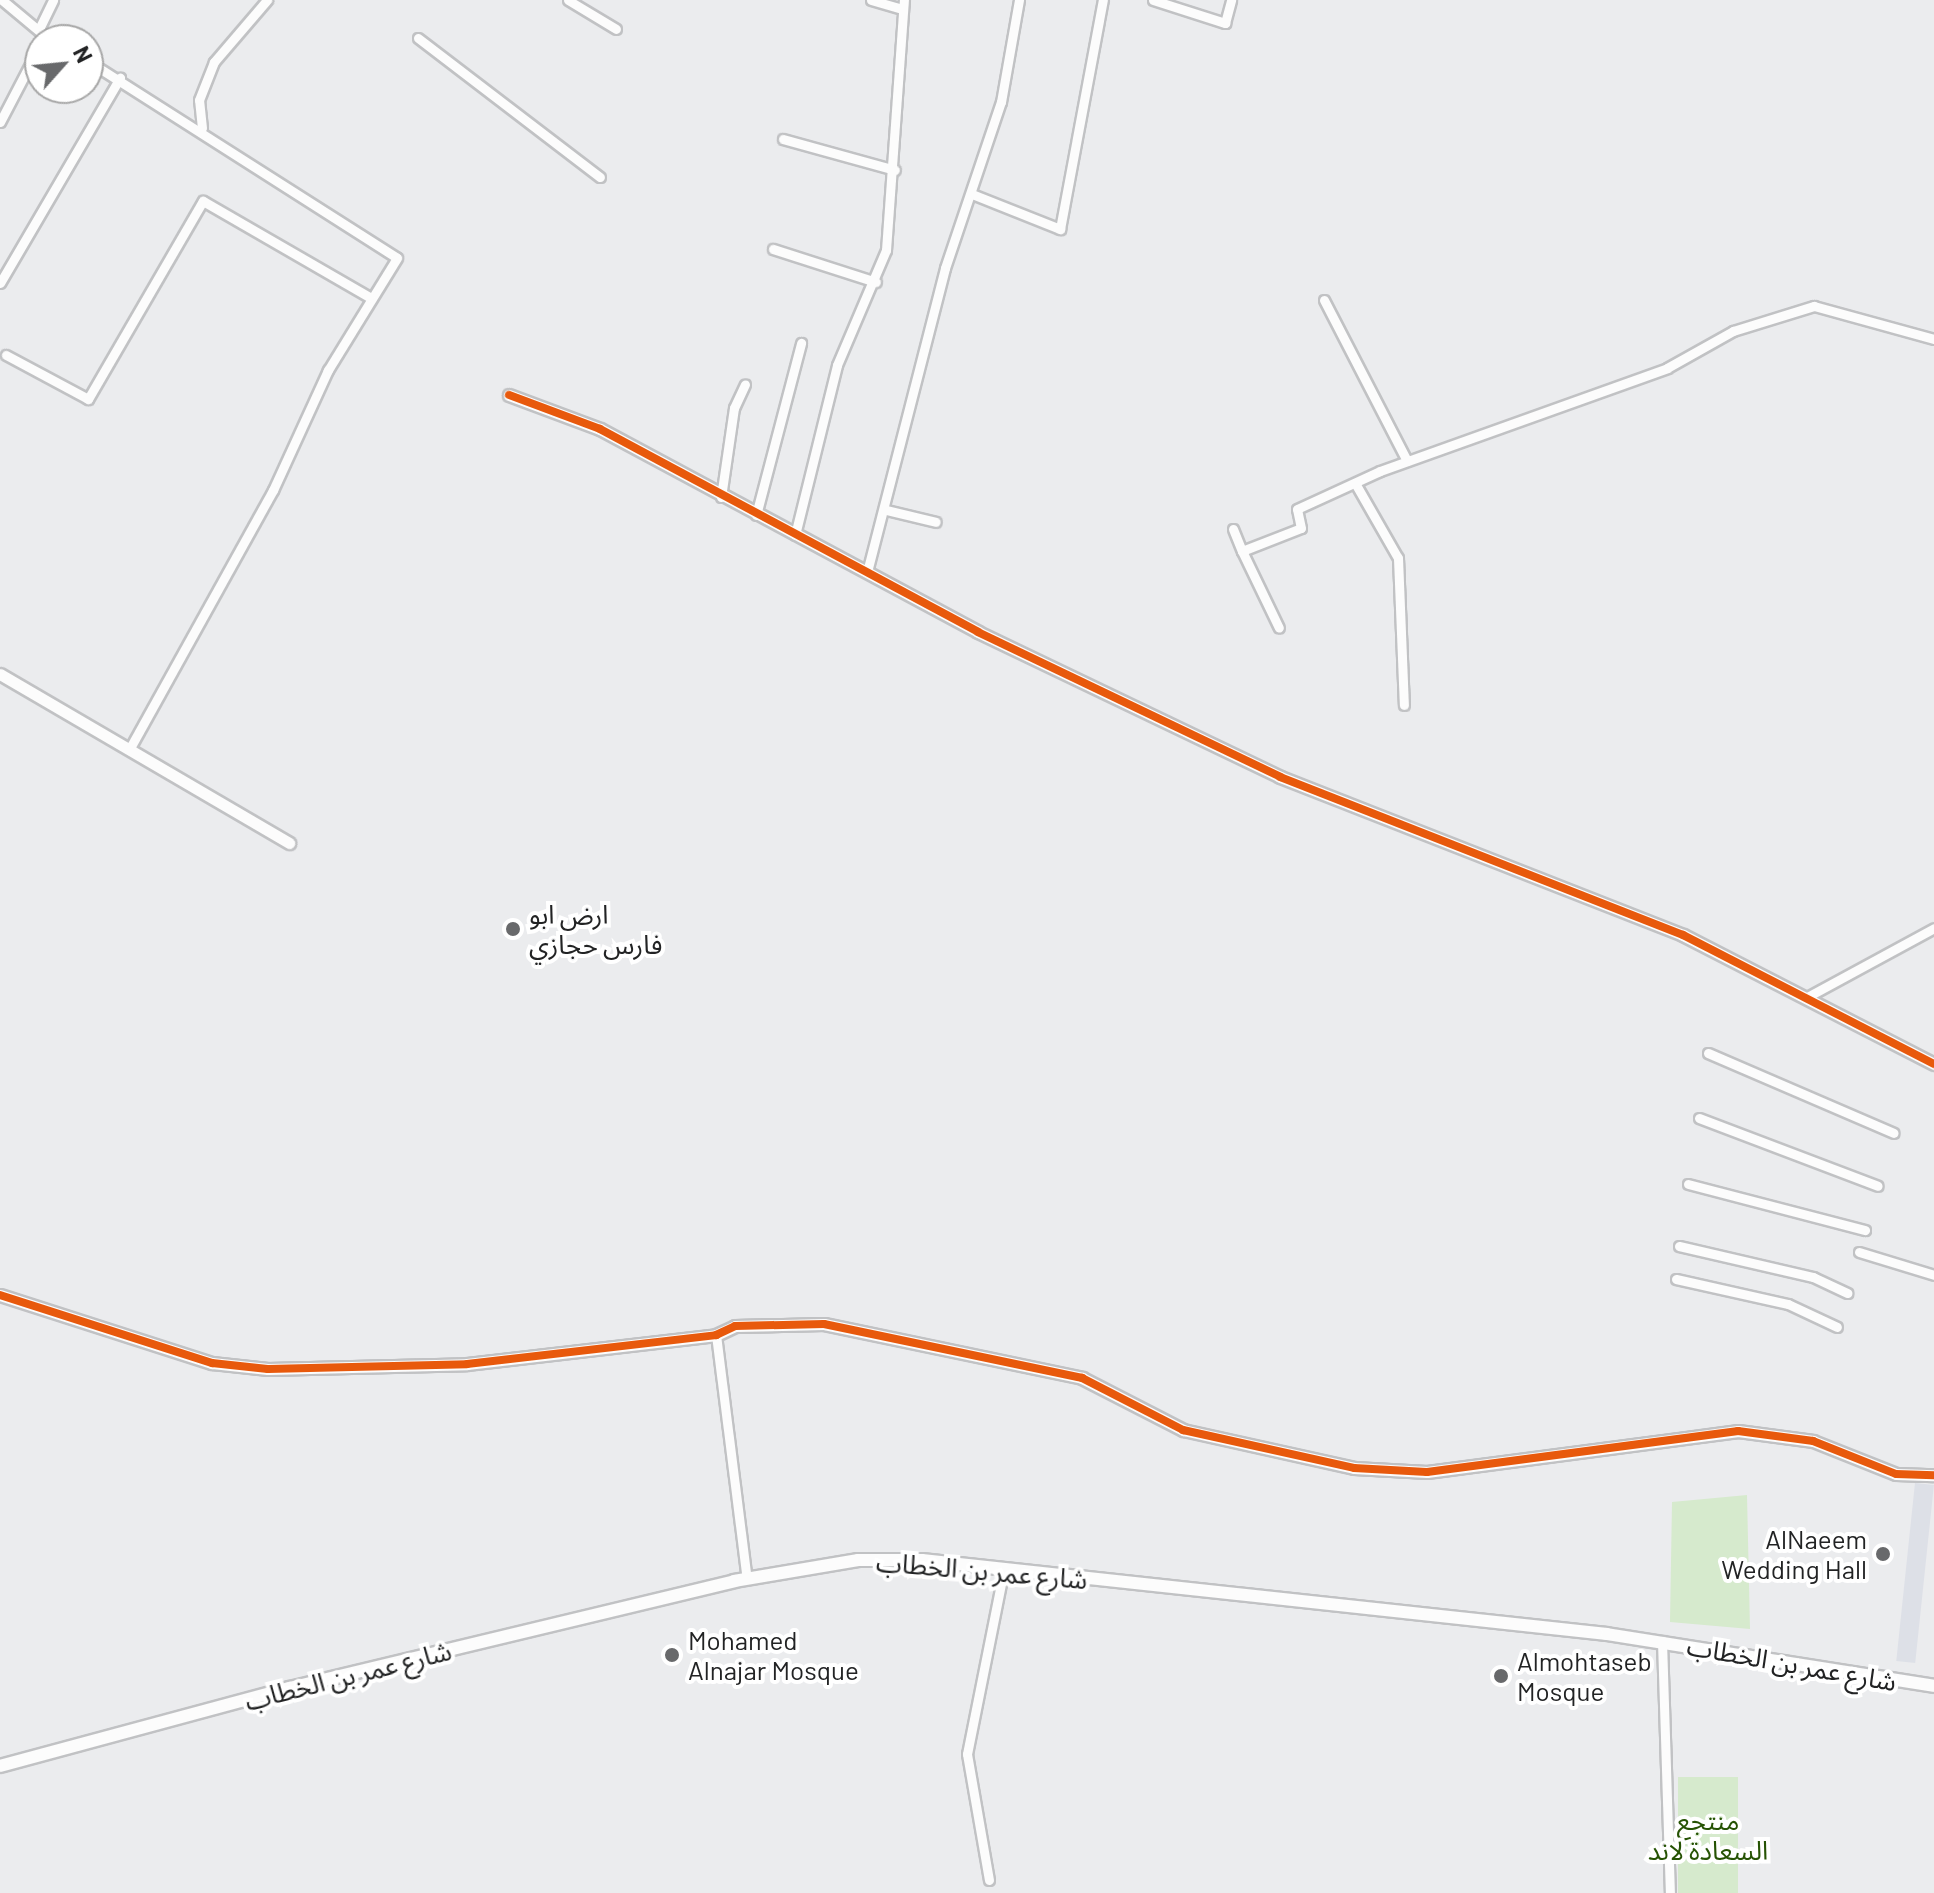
<!DOCTYPE html>
<meta charset="utf-8">
<style>
body{margin:0}
#map{position:relative;width:1934px;height:1893px;overflow:hidden;background:#ebecee;font-family:Barlow,"Noto Sans Arabic",sans-serif}
div>[style]{position:absolute}
.built>*{inset:0;background:#dde0e7;transform-origin:0 0}
.green>*{inset:0;background:#d6eacd;transform-origin:0 0}
.roads{filter:drop-shadow(2px 0 #c1c2c4) drop-shadow(-2px 0 #c1c2c4) drop-shadow(0 2px #c1c2c4) drop-shadow(0 -2px #c1c2c4)}
.minor>*{height:9px;margin:-4.5px;padding:0 4.5px;transform-origin:4.5px;border-radius:4.5px;background:#fcfcfc}
.tertiary>*{height:11px;margin:-5.5px;padding:0 5.5px;transform-origin:5.5px;border-radius:5.5px;background:#fcfcfc}
.secondary>*{height:12px;margin:-6px;padding:0 6px;transform-origin:6px;border-radius:6px;background:#fcfcfc}
.cycleway>*{height:8px;margin:-4px;padding:0 4px;transform-origin:4px;border-radius:4px;background:#e8590c}
.dots>*{width:22px;height:22px;translate:-50% -50%;box-sizing:border-box;border:4px solid #fff;border-radius:50%}
span{translate:-50% -50%;white-space:nowrap;text-align:center;line-height:1.15;-webkit-text-stroke:8px #fff;paint-order:stroke}
.poi-label{font-size:26px;color:#222324}
.left{translate:0 -50%;text-align:left}
.right{translate:-100% -50%;text-align:right}
.street-label{font-size:26px;color:#222324}
.park-label{font-size:26px;color:#265304}
.north{position:absolute;left:24px;top:24px;width:80px;height:80px;box-sizing:border-box;background:#fff;border:2px solid #a7a7a7;border-radius:50%;rotate:63deg;font-size:22px;font-weight:700;line-height:32px;text-align:center;color:#222324}
.north::after{content:'';display:block;margin:auto;width:28px;height:36px;background:#68696b;clip-path:polygon(50% 0,100% 100%,50% 72%,0 100%)}
</style>
<div id="map">
<div class="built">
<i style="left:1915px;top:1483px;width:19px;height:179px;rotate:6deg"></i>
</div>
<div class="green">
<i style="clip-path:polygon(1747px 1495px,1750px 1629px,1670px 1622px,1672px 1502px)"></i>
<i style="left:1678px;top:1777px;width:60px;height:116px"></i>
</div>
<div class="roads">
<div class="minor">
<i style="left:2px;top:0;width:62px;rotate:39.8deg"></i>
<i style="left:568px;top:0;width:56px;rotate:31.1deg"></i>
<i style="left:871px;top:0;width:33px;rotate:16deg"></i>
<i style="left:1153px;top:0;width:76px;rotate:17.7deg"></i>
<i style="left:1225px;top:23px;width:24px;rotate:-75deg"></i>
<i style="left:40px;top:27px;width:30px;rotate:-64deg"></i>
<i style="left:418px;top:38px;width:229px;rotate:37.4deg"></i>
<i style="left:88px;top:61px;width:366px;rotate:32.5deg"></i>
<i style="left:397px;top:258px;width:132px;rotate:121.6deg"></i>
<i style="left:328px;top:370px;width:132px;rotate:114.6deg"></i>
<i style="left:273px;top:490px;width:295px;rotate:119deg"></i>
<i style="left:0;top:122px;width:87px;rotate:-62.5deg"></i>
<i style="left:202px;top:128px;width:28px;rotate:-96deg"></i>
<i style="left:199px;top:100px;width:41px;rotate:-68.5deg"></i>
<i style="left:214px;top:62px;width:82px;rotate:-49.5deg"></i>
<i style="left:783px;top:139px;width:116px;rotate:15.5deg"></i>
<i style="left:972px;top:194px;width:95px;rotate:21.7deg"></i>
<i style="left:1060px;top:229px;width:233px;rotate:-79.4deg"></i>
<i style="left:773px;top:249px;width:108px;rotate:17.8deg"></i>
<i style="left:0;top:283px;width:238px;rotate:-59.7deg"></i>
<i style="left:1324px;top:300px;width:181px;rotate:62.7deg"></i>
<i style="left:6px;top:355px;width:93px;rotate:28.2deg"></i>
<i style="left:88px;top:399px;width:229px;rotate:-59.9deg"></i>
<i style="left:203px;top:201px;width:192px;rotate:30deg"></i>
<i style="left:1355px;top:483px;width:86px;rotate:60.2deg"></i>
<i style="left:1398px;top:558px;width:147px;rotate:87.7deg"></i>
<i style="left:721px;top:497px;width:90px;rotate:-81.7deg"></i>
<i style="left:734px;top:408px;width:26px;rotate:-65deg"></i>
<i style="left:886px;top:510px;width:51px;rotate:13.5deg"></i>
<i style="left:756px;top:515px;width:178px;rotate:-75.3deg"></i>
<i style="left:1233px;top:529px;width:24px;rotate:68deg"></i>
<i style="left:1242px;top:551px;width:63px;rotate:-21.3deg"></i>
<i style="left:1301px;top:528px;width:19px;rotate:-102deg"></i>
<i style="left:1297px;top:509px;width:91px;rotate:-24.6deg"></i>
<i style="left:1380px;top:471px;width:305px;rotate:-19.7deg"></i>
<i style="left:1667px;top:368px;width:76px;rotate:-29.3deg"></i>
<i style="left:1733px;top:331px;width:85px;rotate:-17.2deg"></i>
<i style="left:1814px;top:306px;width:124px;rotate:15.4deg"></i>
<i style="left:795px;top:535px;width:175px;rotate:-76.1deg"></i>
<i style="left:837px;top:365px;width:125px;rotate:-66.9deg"></i>
<i style="left:886px;top:250px;width:251px;rotate:-85.9deg"></i>
<i style="left:1242px;top:551px;width:85px;rotate:64.3deg"></i>
<i style="left:867px;top:572px;width:314px;rotate:-75.6deg"></i>
<i style="left:945px;top:268px;width:175px;rotate:-71.4deg"></i>
<i style="left:1001px;top:102px;width:104px;rotate:-80deg"></i>
<i style="left:1809px;top:996px;width:142px;rotate:-28.5deg"></i>
<i style="left:1708px;top:1053px;width:202px;rotate:23.3deg"></i>
<i style="left:1699px;top:1118px;width:191px;rotate:20.8deg"></i>
<i style="left:1688px;top:1184px;width:183px;rotate:14.6deg"></i>
<i style="left:1679px;top:1246px;width:138px;rotate:13deg"></i>
<i style="left:1813px;top:1277px;width:38px;rotate:25deg"></i>
<i style="left:1859px;top:1252px;width:78px;rotate:17deg"></i>
<i style="left:1676px;top:1279px;width:115px;rotate:12.6deg"></i>
<i style="left:1788px;top:1304px;width:54px;rotate:25.1deg"></i>
<i style="left:716px;top:1335px;width:246px;rotate:82.8deg"></i>
<i style="left:1662px;top:1641px;width:252px;rotate:88.2deg"></i>
<i style="left:989px;top:1880px;width:128px;rotate:-99.9deg"></i>
<i style="left:967px;top:1754px;width:189px;rotate:-78.7deg"></i>
</div>
<div class="tertiary">
<i style="left:509px;top:395px;width:97px;rotate:20.5deg"></i>
<i style="left:600px;top:429px;width:429px;rotate:28.2deg"></i>
<i style="left:978px;top:632px;width:335px;rotate:25.6deg"></i>
<i style="left:1280px;top:777px;width:433px;rotate:21.4deg"></i>
<i style="left:1683px;top:935px;width:282px;rotate:27.2deg"></i>
<i style="left:0;top:674px;width:335px;rotate:30.3deg"></i>
<i style="left:0;top:1295px;width:223px;rotate:17.8deg"></i>
<i style="left:212px;top:1363px;width:56px;rotate:6.1deg"></i>
<i style="left:268px;top:1369px;width:199px;rotate:-1.4deg"></i>
<i style="left:467px;top:1364px;width:251px;rotate:-6.6deg"></i>
<i style="left:716px;top:1335px;width:21px;rotate:-25deg"></i>
<i style="left:735px;top:1326px;width:89px;rotate:-1.3deg"></i>
<i style="left:824px;top:1324px;width:264px;rotate:11.8deg"></i>
<i style="left:1082px;top:1378px;width:114px;rotate:27.2deg"></i>
<i style="left:1183px;top:1430px;width:175px;rotate:12.5deg"></i>
<i style="left:1354px;top:1468px;width:73px;rotate:3.1deg"></i>
<i style="left:1427px;top:1472px;width:314px;rotate:-7.5deg"></i>
<i style="left:1738px;top:1431px;width:76px;rotate:7.6deg"></i>
<i style="left:1813px;top:1441px;width:89px;rotate:21.7deg"></i>
<i style="left:1896px;top:1474px;width:38px;rotate:2deg"></i>
</div>
<div class="secondary">
<i style="left:0;top:1766px;width:300px;rotate:-15.1deg"></i>
<i style="left:290px;top:1688px;width:457px;rotate:-13.5deg"></i>
<i style="left:734px;top:1581px;width:126px;rotate:-9.6deg"></i>
<i style="left:858px;top:1560px;width:64px"></i>
<i style="left:922px;top:1560px;width:689px;rotate:6.17deg"></i>
<i style="left:1607px;top:1634px;width:331px;rotate:9deg"></i>
</div>
</div>
<div class="cycleway">
<i style="left:509px;top:395px;width:97px;rotate:20.5deg"></i>
<i style="left:600px;top:429px;width:429px;rotate:28.2deg"></i>
<i style="left:978px;top:632px;width:335px;rotate:25.6deg"></i>
<i style="left:1280px;top:777px;width:433px;rotate:21.4deg"></i>
<i style="left:1683px;top:935px;width:282px;rotate:27.2deg"></i>
<i style="left:0;top:1295px;width:223px;rotate:17.8deg"></i>
<i style="left:212px;top:1363px;width:56px;rotate:6.1deg"></i>
<i style="left:268px;top:1369px;width:199px;rotate:-1.4deg"></i>
<i style="left:467px;top:1364px;width:251px;rotate:-6.6deg"></i>
<i style="left:716px;top:1335px;width:21px;rotate:-25deg"></i>
<i style="left:735px;top:1326px;width:89px;rotate:-1.3deg"></i>
<i style="left:824px;top:1324px;width:264px;rotate:11.8deg"></i>
<i style="left:1082px;top:1378px;width:114px;rotate:27.2deg"></i>
<i style="left:1183px;top:1430px;width:175px;rotate:12.5deg"></i>
<i style="left:1354px;top:1468px;width:73px;rotate:3.1deg"></i>
<i style="left:1427px;top:1472px;width:314px;rotate:-7.5deg"></i>
<i style="left:1738px;top:1431px;width:76px;rotate:7.6deg"></i>
<i style="left:1813px;top:1441px;width:89px;rotate:21.7deg"></i>
<i style="left:1896px;top:1474px;width:38px;rotate:2deg"></i>
</div>
<div class="dots">
<i style="left:513px;top:929px;background:#68696b"></i>
<i style="left:1883px;top:1554px;background:#68696b"></i>
<i style="left:672px;top:1655px;background:#68696b"></i>
<i style="left:1501px;top:1676px;background:#68696b"></i>
</div>
<div class="poi-label">
<span class="left" style="left:529px;top:929px">ارض ابو<br>فارس حجازي</span>
<span class="right" style="left:1867px;top:1554px">AlNaeem<br>Wedding Hall</span>
<span class="left" style="left:688px;top:1655px">Mohamed<br>Alnajar Mosque</span>
<span class="left" style="left:1517px;top:1676px">Almohtaseb<br>Mosque</span>
</div>
<div class="street-label">
<span style="left:982px;top:1570px;rotate:5deg">شارع عمر بن الخطاب</span>
<span style="left:1792px;top:1663px;rotate:10deg">شارع عمر بن الخطاب</span>
<span style="left:348px;top:1675px;rotate:-14deg">شارع عمر بن الخطاب</span>
</div>
<div class="park-label">
<span style="left:1708px;top:1835px">منتجع<br>السعادة لاند</span>
</div>
<div class="north">N</div>
</div>
